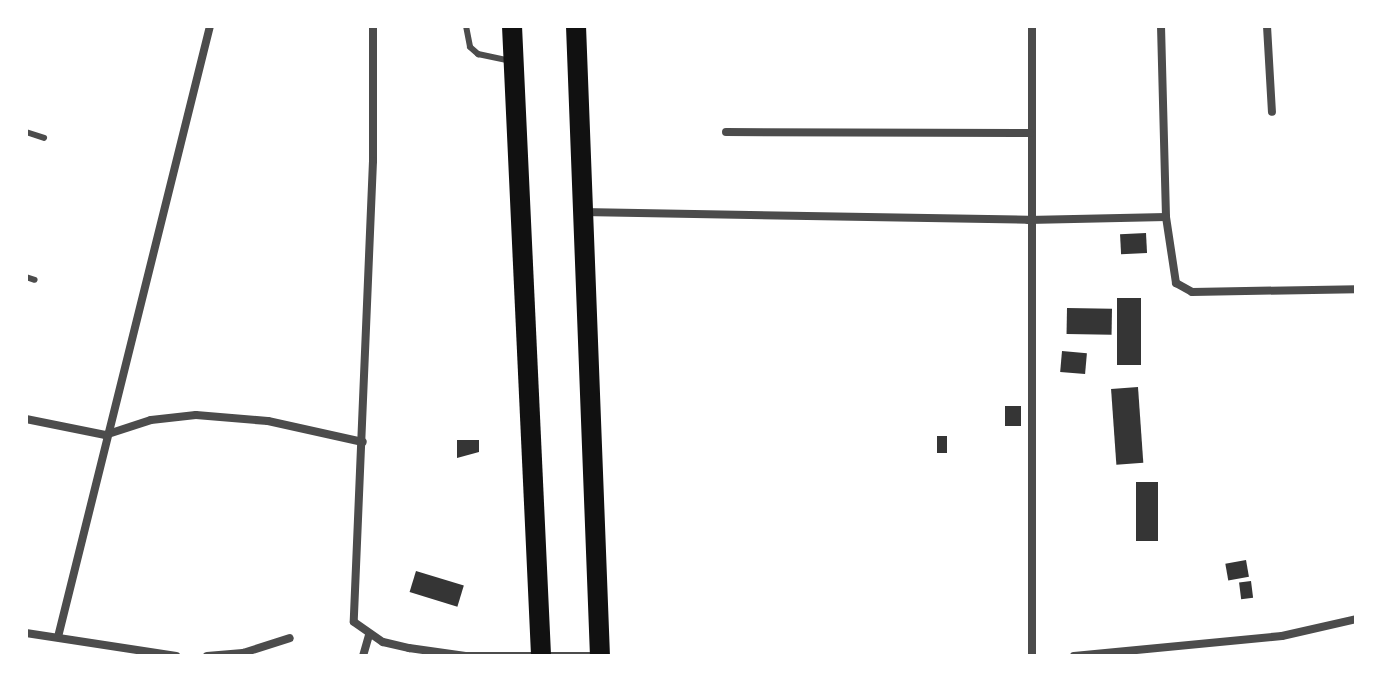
<!DOCTYPE html>
<style>
body{margin:0}
#map{position:relative;width:1382px;height:682px;overflow:hidden;background:#fff;font-family:"Public Sans",sans-serif}
div>[style]{position:absolute}
.building>*{inset:0;background:#353535;transform-origin:0 0}
.service>*{height:6px;margin:-3px;padding:0 3px;transform-origin:3px;border-radius:3px;background:#4c4c4c}
.minor>*{height:8px;margin:-4px;padding:0 4px;transform-origin:4px;border-radius:4px;background:#4c4c4c}
.primary>*{height:20px;margin:-10px;padding:0 10px;transform-origin:10px;border-radius:10px;background:#111}
span{translate:-50% -50%;white-space:nowrap;text-align:center;line-height:1.15;-webkit-text-stroke:6px #fff;paint-order:stroke}
.frame{position:absolute;inset:0;border:28px solid #fff;pointer-events:none}
</style>
<div id="map">
<div class="building">
<i style="left:1146px;top:233px;width:20px;height:26px;rotate:87deg"></i>
<i style="left:1117px;top:298px;width:24px;height:67px"></i>
<i style="left:1067px;top:308px;width:45px;height:26px;rotate:1deg"></i>
<i style="left:1062px;top:351px;width:25px;height:21px;rotate:5deg"></i>
<i style="left:1138px;top:387px;width:76px;height:27px;rotate:86deg"></i>
<i style="left:1005px;top:406px;width:16px;height:20px"></i>
<i style="left:937px;top:436px;width:10px;height:17px"></i>
<i style="clip-path:polygon(457px 440px,479px 440px,479px 452px,457px 458px)"></i>
<i style="left:1136px;top:482px;width:22px;height:59px"></i>
<i style="left:1246px;top:560px;width:17px;height:21px;rotate:80deg"></i>
<i style="left:416px;top:571px;width:50px;height:22px;rotate:17deg"></i>
<i style="left:1251px;top:581px;width:17px;height:12px;rotate:83deg"></i>
</div>
<div class="service">
<i style="left:466px;top:26px;width:21px;rotate:79deg"></i>
<i style="left:470px;top:47px;width:11px;rotate:41deg"></i>
<i style="left:478px;top:54px;width:33px;rotate:12deg"></i>
<i style="left:26px;top:132px;width:19px;rotate:18deg"></i>
<i style="left:26px;top:277px;width:9px;rotate:18deg"></i>
</div>
<div class="minor">
<i style="left:373px;top:26px;width:135px;rotate:90deg"></i>
<i style="left:373px;top:161px;width:461px;rotate:92.4deg"></i>
<i style="left:354px;top:622px;width:35px;rotate:35deg"></i>
<i style="left:383px;top:642px;width:27px;rotate:13deg"></i>
<i style="left:409px;top:648px;width:57px;rotate:8.1deg"></i>
<i style="left:465px;top:656px;width:125px"></i>
<i style="left:1032px;top:26px;width:630px;rotate:90deg"></i>
<i style="left:1161px;top:26px;width:191px;rotate:88.5deg"></i>
<i style="left:1166px;top:217px;width:67px;rotate:81.4deg"></i>
<i style="left:1176px;top:283px;width:18px;rotate:29deg"></i>
<i style="left:1192px;top:292px;width:164px;rotate:-1deg"></i>
<i style="left:1267px;top:26px;width:86px;rotate:86.7deg"></i>
<i style="left:726px;top:132px;width:304px;rotate:0.2deg"></i>
<i style="left:582px;top:212px;width:446px;rotate:1deg"></i>
<i style="left:1028px;top:220px;width:138px;rotate:-1.2deg"></i>
<i style="left:26px;top:419px;width:81px;rotate:11.4deg"></i>
<i style="left:105px;top:435px;width:48px;rotate:-18.1deg"></i>
<i style="left:151px;top:420px;width:45px;rotate:-6.3deg"></i>
<i style="left:196px;top:415px;width:72px;rotate:4.8deg"></i>
<i style="left:268px;top:421px;width:97px;rotate:12.5deg"></i>
<i style="left:26px;top:633px;width:152px;rotate:8.7deg"></i>
<i style="left:58px;top:637px;width:630px;rotate:-76.03deg"></i>
<i style="left:207px;top:656px;width:36px;rotate:-5deg"></i>
<i style="left:243px;top:653px;width:49px;rotate:-17.7deg"></i>
<i style="left:363px;top:656px;width:22px;rotate:-74deg"></i>
<i style="left:1074px;top:656px;width:209px;rotate:-5.5deg"></i>
<i style="left:1282px;top:636px;width:76px;rotate:-12.9deg"></i>
</div>
<div class="primary">
<i style="left:512px;top:26px;width:631px;rotate:87.36deg"></i>
<i style="left:576px;top:26px;width:630px;rotate:87.82deg"></i>
</div>
<div class="frame"></div>
</div>
